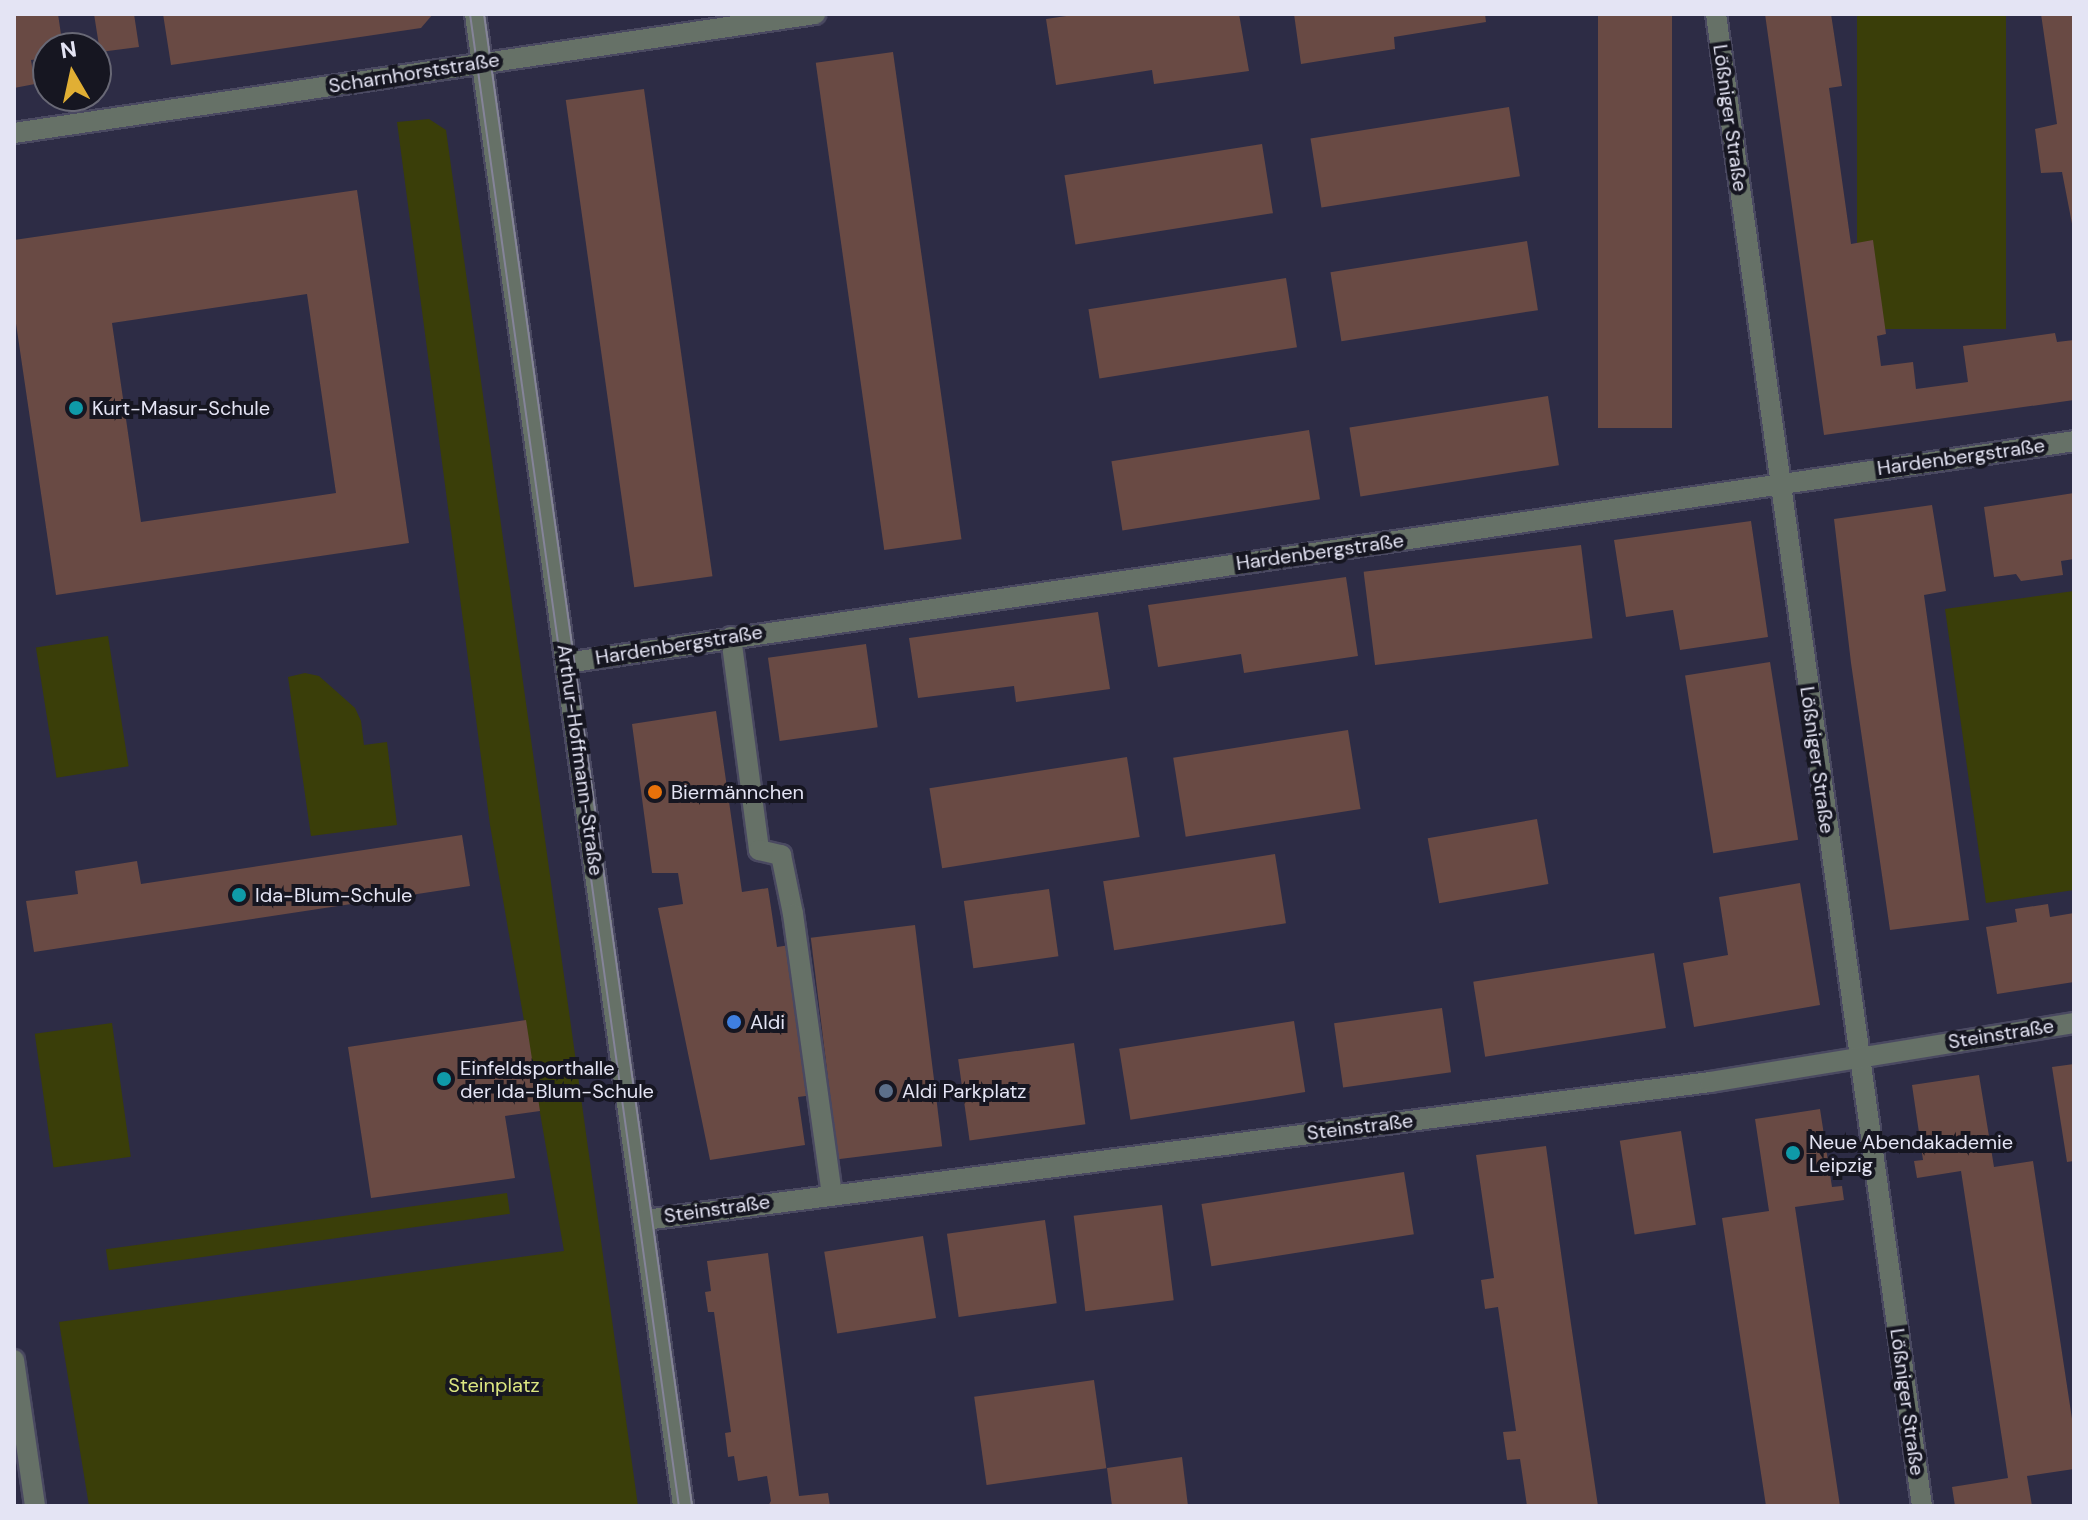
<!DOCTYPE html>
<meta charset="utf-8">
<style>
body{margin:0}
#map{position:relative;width:2088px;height:1520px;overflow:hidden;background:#2d2c45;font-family:"DM Sans",sans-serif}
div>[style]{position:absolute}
.green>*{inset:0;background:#3a3e09;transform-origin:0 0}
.building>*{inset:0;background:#694a44;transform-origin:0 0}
.roads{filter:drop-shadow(2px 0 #4a4961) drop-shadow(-2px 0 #4a4961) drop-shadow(0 2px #4a4961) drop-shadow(0 -2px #4a4961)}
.minor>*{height:20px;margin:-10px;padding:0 10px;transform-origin:10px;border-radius:10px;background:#667167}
.tram>*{height:2px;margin:-1px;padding:0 1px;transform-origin:1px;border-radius:1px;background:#858499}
.dots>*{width:22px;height:22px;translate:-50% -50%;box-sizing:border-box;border:4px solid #161621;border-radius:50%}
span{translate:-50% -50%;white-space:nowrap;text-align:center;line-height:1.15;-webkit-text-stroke:8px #161621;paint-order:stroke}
.street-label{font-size:20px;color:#e4e4f4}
.poi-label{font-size:20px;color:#e4e4f4}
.left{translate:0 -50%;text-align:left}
.park-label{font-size:20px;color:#dce681}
.frame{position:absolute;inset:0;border:16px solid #e4e4f4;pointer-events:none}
.north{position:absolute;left:32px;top:32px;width:80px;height:80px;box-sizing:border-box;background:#161621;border:2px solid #686875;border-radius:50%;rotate:351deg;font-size:22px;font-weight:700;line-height:32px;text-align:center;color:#e4e4f4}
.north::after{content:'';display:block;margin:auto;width:28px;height:36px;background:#e1af34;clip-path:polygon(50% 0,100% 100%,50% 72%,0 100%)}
</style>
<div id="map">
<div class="green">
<i style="left:1857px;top:14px;width:149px;height:315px"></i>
<i style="clip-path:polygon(429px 119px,446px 130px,638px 1506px,89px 1506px,59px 1322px,564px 1251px,490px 825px,397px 122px)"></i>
<i style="clip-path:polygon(2074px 591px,2074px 890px,1986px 903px,1945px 609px)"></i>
<i style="left:108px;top:636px;width:132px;height:73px;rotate:81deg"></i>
<i style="clip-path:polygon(305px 673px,319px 676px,355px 708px,361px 721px,364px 745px,387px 742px,397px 825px,311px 836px,288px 677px)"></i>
<i style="left:112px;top:1023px;width:135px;height:78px;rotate:82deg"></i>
<i style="left:507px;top:1193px;width:21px;height:405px;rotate:82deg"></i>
</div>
<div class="building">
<i style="clip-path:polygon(14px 14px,58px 14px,63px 48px,48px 48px,48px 58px,31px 60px,35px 84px,14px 88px)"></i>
<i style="clip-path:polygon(94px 14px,134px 14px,139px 47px,100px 52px)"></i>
<i style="clip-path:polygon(163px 14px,433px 14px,421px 28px,171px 65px)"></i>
<i style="clip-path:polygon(1080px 14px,1239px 14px,1249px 71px,1154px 84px,1152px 70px,1056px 85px,1046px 19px)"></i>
<i style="clip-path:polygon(1294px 14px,1485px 14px,1486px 22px,1394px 37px,1395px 49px,1301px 64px)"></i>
<i style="left:1598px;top:14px;width:74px;height:414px"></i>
<i style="clip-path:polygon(1765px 14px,1831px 14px,1842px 86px,1829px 88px,1851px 244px,1873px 240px,1886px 334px,1877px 336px,1881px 366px,1913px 362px,1916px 389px,1968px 382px,1963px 346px,2055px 333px,2057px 342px,2074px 340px,2074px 400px,1824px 435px)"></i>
<i style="clip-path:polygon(2041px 14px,2074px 14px,2074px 234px,2062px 172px,2041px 173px,2035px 129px,2057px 124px)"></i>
<i style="left:893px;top:52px;width:492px;height:78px;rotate:82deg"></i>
<i style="left:644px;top:89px;width:492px;height:79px;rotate:82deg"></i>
<i style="left:1509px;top:107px;width:70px;height:201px;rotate:81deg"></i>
<i style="left:1262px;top:144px;width:70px;height:200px;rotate:81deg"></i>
<i style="clip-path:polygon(evenodd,357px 190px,409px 543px,56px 595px,14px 310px,14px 240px,357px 190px,307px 294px,336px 493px,141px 522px,112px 323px,307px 294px)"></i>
<i style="left:1527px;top:241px;width:70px;height:199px;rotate:81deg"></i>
<i style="left:1286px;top:278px;width:70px;height:200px;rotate:81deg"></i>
<i style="left:1548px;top:396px;width:70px;height:201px;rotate:81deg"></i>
<i style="left:1309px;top:430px;width:70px;height:200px;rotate:81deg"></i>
<i style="clip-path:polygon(2074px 493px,2074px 559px,2061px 561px,2063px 575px,2021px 581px,2016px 574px,1994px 577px,1984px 507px)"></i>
<i style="clip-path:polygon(1932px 505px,1946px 591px,1924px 595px,1969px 920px,1890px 930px,1851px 663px,1834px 519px)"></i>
<i style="clip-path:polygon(1751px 521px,1768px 637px,1680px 650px,1673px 610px,1626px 617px,1614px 540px)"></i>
<i style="left:1581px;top:545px;width:94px;height:219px;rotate:83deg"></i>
<i style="clip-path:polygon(1346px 577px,1358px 656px,1244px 673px,1241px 654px,1158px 667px,1148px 605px)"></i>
<i style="clip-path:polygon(1098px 612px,1110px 689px,1016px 702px,1014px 686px,918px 698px,909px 638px)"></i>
<i style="left:866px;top:644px;width:84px;height:99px;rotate:82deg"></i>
<i style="left:1770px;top:662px;width:180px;height:86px;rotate:81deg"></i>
<i style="clip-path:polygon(716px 711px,742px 892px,768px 888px,777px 947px,790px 945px,813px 1095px,798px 1097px,805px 1145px,710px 1160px,658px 908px,683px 904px,678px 873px,652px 873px,632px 724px)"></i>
<i style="left:1348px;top:730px;width:80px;height:177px;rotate:81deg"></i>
<i style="left:1127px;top:757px;width:81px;height:200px;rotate:81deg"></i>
<i style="left:1537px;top:819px;width:66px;height:111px;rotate:80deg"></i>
<i style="clip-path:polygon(462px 835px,470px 886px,34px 952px,26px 901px,78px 894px,75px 871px,137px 861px,141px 884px)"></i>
<i style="left:1275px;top:854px;width:70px;height:174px;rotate:81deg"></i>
<i style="clip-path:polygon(1800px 883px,1820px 1005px,1694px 1027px,1683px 963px,1728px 955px,1719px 897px)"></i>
<i style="left:1049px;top:889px;width:68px;height:86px;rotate:82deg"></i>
<i style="clip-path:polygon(2048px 904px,2050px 917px,2074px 913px,2074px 982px,1997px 994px,1986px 927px,2017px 922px,2015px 909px)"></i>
<i style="left:915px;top:925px;width:223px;height:105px;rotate:83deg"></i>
<i style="left:1654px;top:953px;width:76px;height:183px;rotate:81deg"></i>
<i style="left:1442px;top:1008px;width:65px;height:109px;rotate:82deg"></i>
<i style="clip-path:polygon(526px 1020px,540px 1111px,505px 1116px,515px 1178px,371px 1198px,348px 1047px)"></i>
<i style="left:1294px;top:1021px;width:72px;height:177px;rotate:81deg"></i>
<i style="left:1074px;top:1043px;width:82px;height:117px;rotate:82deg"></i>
<i style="clip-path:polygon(2074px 1064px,2074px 1161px,2067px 1162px,2052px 1067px)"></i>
<i style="clip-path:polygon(1979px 1075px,1994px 1167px,2033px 1161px,2074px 1432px,2074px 1469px,2027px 1476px,2032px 1506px,1955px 1506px,1952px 1487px,2008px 1478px,1961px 1171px,1917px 1178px,1914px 1161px,1923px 1160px,1912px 1085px)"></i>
<i style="clip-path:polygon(1820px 1109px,1832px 1187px,1842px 1186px,1844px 1200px,1795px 1207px,1840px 1506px,1766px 1506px,1722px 1218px,1769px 1211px,1755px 1119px)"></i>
<i style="left:1681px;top:1131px;width:95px;height:62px;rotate:81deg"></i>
<i style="clip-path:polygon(1546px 1146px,1571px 1324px,1598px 1506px,1527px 1506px,1520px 1459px,1507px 1460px,1503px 1432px,1516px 1431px,1498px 1307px,1485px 1309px,1481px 1280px,1494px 1278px,1476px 1155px)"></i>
<i style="left:1404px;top:1172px;width:63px;height:205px;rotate:81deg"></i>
<i style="left:1162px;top:1205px;width:96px;height:89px;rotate:83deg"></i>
<i style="left:1045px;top:1220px;width:84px;height:99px;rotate:82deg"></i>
<i style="left:923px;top:1236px;width:83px;height:100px;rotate:81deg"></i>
<i style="clip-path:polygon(768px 1253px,799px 1496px,828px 1493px,830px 1506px,768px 1506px,771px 1501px,767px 1476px,738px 1481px,734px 1456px,728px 1457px,725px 1433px,731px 1432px,714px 1312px,708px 1312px,705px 1292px,711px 1291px,707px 1261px)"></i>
<i style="left:1094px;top:1380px;width:89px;height:121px;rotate:82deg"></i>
<i style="clip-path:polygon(1182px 1457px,1188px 1506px,1112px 1506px,1107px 1468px)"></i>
</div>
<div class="roads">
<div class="minor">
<i style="left:475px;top:14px;width:1506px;rotate:82.06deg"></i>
<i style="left:1716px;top:14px;width:1506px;rotate:82.14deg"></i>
<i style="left:14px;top:133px;width:810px;rotate:-8.45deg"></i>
<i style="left:731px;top:637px;width:215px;rotate:82.5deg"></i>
<i style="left:759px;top:850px;width:23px;rotate:13deg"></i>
<i style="left:781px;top:855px;width:60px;rotate:78.5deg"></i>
<i style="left:793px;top:914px;width:283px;rotate:82.1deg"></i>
<i style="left:566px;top:663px;width:1524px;rotate:-8.37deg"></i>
<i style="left:645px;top:1220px;width:1074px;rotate:-7.38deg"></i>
<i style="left:1710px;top:1082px;width:369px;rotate:-9.2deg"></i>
<i style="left:14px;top:1360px;width:148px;rotate:81.8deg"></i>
</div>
</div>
<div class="tram">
<i style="left:470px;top:14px;width:1507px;rotate:82.03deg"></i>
<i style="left:484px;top:14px;width:1506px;rotate:82.06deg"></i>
</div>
<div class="dots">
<i style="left:76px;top:408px;background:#0f9aa8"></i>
<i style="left:655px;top:792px;background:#e8710a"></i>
<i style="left:239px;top:895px;background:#0f9aa8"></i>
<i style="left:734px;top:1022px;background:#3f7fe0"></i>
<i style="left:444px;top:1079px;background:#0f9aa8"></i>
<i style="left:886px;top:1091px;background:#5c6f8a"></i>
<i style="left:1793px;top:1153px;background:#0f9aa8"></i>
</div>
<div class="street-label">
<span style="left:414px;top:73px;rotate:-9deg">Scharnhorststraße</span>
<span style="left:1730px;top:118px;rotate:82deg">Lößniger Straße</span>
<span style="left:1961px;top:457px;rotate:-8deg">Hardenbergstraße</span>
<span style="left:1320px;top:552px;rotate:-8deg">Hardenbergstraße</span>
<span style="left:679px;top:645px;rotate:-9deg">Hardenbergstraße</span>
<span style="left:580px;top:760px;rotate:82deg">Arthur-Hoffmann-Straße</span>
<span style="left:1817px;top:760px;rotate:82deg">Lößniger Straße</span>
<span style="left:2001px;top:1034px;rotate:-9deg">Steinstraße</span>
<span style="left:1360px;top:1127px;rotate:-7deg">Steinstraße</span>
<span style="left:717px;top:1209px;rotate:-8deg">Steinstraße</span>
<span style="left:1907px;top:1402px;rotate:82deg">Lößniger Straße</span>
</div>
<div class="poi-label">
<span class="left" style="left:92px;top:408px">Kurt-Masur-Schule</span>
<span class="left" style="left:671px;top:792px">Biermännchen</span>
<span class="left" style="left:255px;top:895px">Ida-Blum-Schule</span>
<span class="left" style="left:750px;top:1022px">Aldi</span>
<span class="left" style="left:460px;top:1080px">Einfeldsporthalle<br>der Ida-Blum-Schule</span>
<span class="left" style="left:902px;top:1091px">Aldi Parkplatz</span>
<span class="left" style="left:1809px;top:1154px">Neue Abendakademie<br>Leipzig</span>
</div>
<div class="park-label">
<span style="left:494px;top:1385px">Steinplatz</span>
</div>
<div class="frame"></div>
<div class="north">N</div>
</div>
